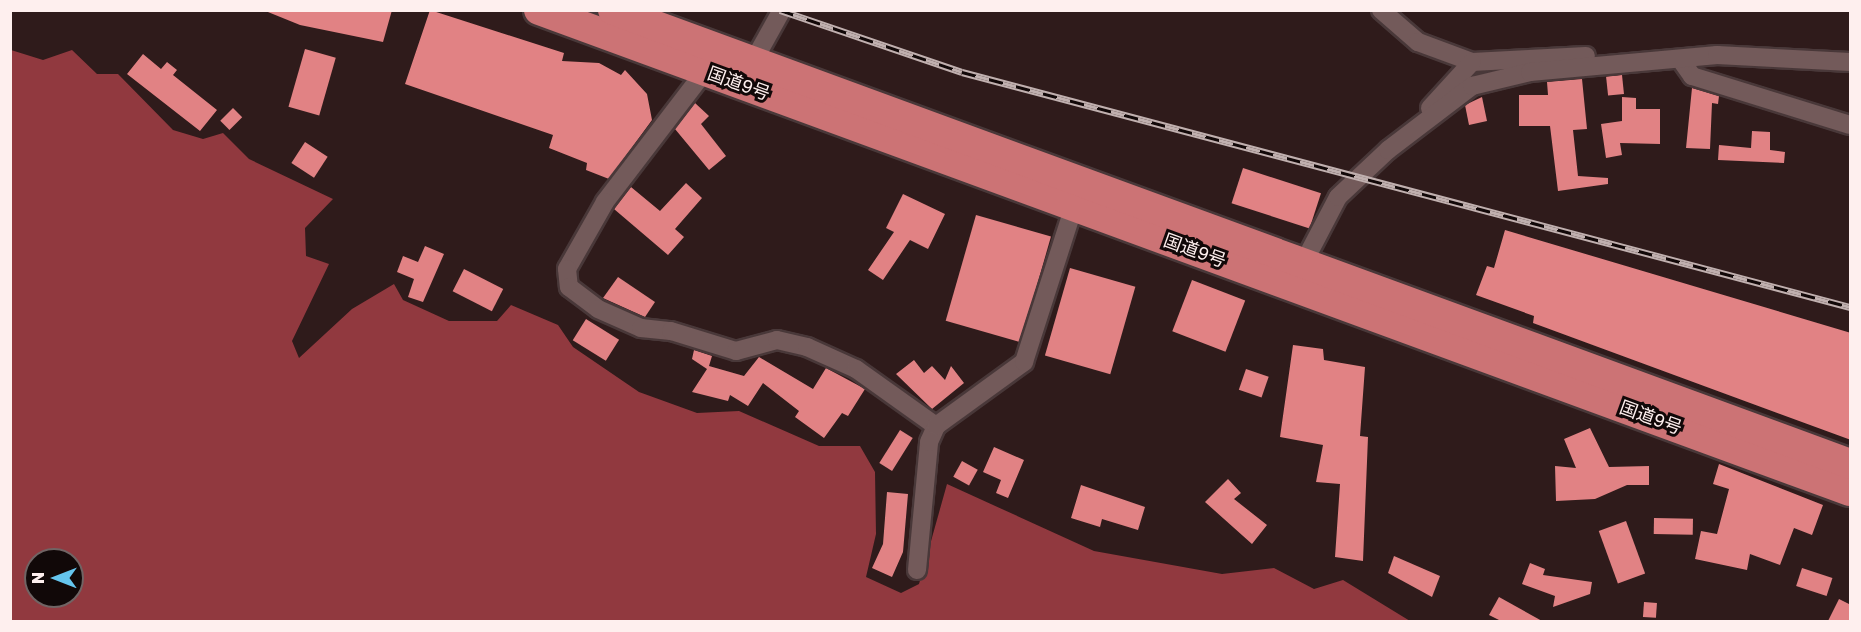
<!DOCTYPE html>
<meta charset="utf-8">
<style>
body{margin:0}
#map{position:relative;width:1861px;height:632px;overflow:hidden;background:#2f1b1b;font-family:"Golos Text","Noto Sans JP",sans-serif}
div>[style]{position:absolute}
.forest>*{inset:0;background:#91393f}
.building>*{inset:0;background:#e18284;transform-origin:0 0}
.roads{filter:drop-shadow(2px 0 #493839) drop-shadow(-2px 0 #493839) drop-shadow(0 2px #493839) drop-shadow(0 -2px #493839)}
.minor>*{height:18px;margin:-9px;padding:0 9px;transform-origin:9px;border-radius:9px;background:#735a5a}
.trunk>*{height:30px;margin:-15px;padding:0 15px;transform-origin:15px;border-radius:15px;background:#cc7375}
.rail>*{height:7px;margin-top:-3.5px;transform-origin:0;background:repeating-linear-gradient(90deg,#110808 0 14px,#c0b0af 0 28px);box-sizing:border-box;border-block:2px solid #c0b0af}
span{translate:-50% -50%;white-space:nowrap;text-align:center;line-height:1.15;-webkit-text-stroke:6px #110808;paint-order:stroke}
.street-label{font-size:18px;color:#feefee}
.frame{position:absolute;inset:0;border:12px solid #feefee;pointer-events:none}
.north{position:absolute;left:24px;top:548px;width:60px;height:60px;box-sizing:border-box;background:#110808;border:2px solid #706464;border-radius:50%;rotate:270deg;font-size:16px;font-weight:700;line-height:24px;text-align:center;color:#feefee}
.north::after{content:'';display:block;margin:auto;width:21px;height:27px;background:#65c5ee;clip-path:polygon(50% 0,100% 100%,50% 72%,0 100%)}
</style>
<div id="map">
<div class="forest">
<i style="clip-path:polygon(evenodd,11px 50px,43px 60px,72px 50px,97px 74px,118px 74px,173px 130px,203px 139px,223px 133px,249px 159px,333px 199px,305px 228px,306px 256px,329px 264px,292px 341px,299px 358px,352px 309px,394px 284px,403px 300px,449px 321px,497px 321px,511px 305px,558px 325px,573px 347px,639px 392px,697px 413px,739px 411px,819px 446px,860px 446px,875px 472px,876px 534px,866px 577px,901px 593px,919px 584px,947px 484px,1094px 551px,1222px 574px,1274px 568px,1314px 589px,1343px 580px,1410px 621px,11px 622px,11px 50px,36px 560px,72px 560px,72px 596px,36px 596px,36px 560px)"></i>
</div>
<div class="building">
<i style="clip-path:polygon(263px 10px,392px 10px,383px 42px,300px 25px)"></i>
<i style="clip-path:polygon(430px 10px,564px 53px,562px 61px,599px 63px,621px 75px,625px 70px,647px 94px,652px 120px,609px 179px,586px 170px,587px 163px,549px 148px,553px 135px,405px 84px)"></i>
<i style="left:305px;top:49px;width:32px;height:60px;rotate:16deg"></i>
<i style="clip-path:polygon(143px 54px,161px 69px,167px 62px,177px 70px,173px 75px,217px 110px,200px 131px,127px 74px)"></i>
<i style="left:1622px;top:75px;width:19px;height:16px;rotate:84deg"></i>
<i style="clip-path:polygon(1582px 79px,1587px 129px,1573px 130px,1578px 176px,1608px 178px,1608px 184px,1558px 191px,1550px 126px,1519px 126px,1519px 95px,1548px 95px,1547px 82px)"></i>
<i style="clip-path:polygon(1692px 88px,1719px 96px,1718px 104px,1712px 103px,1710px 149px,1686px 148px)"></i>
<i style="clip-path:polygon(1482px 97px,1487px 121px,1469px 125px,1465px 105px)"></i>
<i style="clip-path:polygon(1622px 97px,1636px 98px,1636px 109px,1660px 109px,1660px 144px,1620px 143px,1622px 155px,1606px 158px,1601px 124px,1622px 121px)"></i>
<i style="clip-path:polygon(695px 103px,709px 116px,701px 124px,726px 156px,709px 170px,675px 129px)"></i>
<i style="left:233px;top:108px;width:13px;height:18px;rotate:45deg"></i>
<i style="clip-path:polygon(1752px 131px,1770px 132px,1770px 150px,1785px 152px,1784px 163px,1718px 160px,1719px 145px,1751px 148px)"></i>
<i style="left:305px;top:142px;width:27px;height:25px;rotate:33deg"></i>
<i style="left:1243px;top:168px;width:82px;height:37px;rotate:18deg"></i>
<i style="clip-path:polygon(686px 183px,702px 198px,675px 229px,684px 237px,668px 255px,614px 209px,631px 187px,660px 211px)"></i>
<i style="clip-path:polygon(903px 194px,945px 214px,928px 249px,910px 240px,883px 280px,868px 270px,894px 232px,886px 228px)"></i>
<i style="left:976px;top:215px;width:78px;height:110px;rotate:16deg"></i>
<i style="clip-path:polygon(1505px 230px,1851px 333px,1851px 440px,1533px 323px,1534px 316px,1476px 295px,1487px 266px,1494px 268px)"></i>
<i style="clip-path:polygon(425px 246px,444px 254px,423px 302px,408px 297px,414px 279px,397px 272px,403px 256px,418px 262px)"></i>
<i style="left:1070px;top:268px;width:68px;height:91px;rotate:16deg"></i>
<i style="left:464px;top:269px;width:44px;height:25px;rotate:27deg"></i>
<i style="clip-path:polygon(618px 277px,655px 302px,645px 317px,603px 298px)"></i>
<i style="left:1192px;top:280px;width:57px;height:55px;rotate:21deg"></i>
<i style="left:586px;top:319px;width:39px;height:25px;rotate:32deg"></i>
<i style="clip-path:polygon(1293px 345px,1323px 349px,1324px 360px,1365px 367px,1360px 436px,1368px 437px,1363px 561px,1335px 557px,1340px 484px,1316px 482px,1323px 445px,1280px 437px)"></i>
<i style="clip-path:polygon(694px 350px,712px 356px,709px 366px,744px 376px,759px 357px,813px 389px,826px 368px,865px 389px,848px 416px,842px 413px,824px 438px,795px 417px,799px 411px,763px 383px,748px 406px,730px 395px,728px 401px,692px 392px,707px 369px,692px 359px)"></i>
<i style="clip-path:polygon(914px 360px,924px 373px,932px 366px,945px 380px,951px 366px,964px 383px,932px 409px,896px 374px)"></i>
<i style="left:1246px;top:369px;width:24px;height:22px;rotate:19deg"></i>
<i style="clip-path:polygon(1590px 428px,1609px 467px,1649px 466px,1649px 485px,1627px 485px,1595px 499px,1556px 501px,1555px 466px,1576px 468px,1564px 439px)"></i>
<i style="left:900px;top:430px;width:15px;height:39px;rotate:32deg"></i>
<i style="clip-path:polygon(994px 447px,1024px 460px,1008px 498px,996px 493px,1001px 480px,983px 472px)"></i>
<i style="left:962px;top:461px;width:18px;height:18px;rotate:29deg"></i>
<i style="clip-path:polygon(1719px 464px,1823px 505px,1812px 535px,1794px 528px,1780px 565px,1750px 554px,1747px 570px,1695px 559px,1701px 531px,1717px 534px,1729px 489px,1713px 484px)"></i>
<i style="clip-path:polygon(1228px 479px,1241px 493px,1234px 499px,1267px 525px,1252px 544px,1205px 502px)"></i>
<i style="clip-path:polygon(1081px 485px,1145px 507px,1138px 530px,1102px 519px,1100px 527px,1071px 518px)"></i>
<i style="clip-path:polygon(887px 492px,908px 494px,903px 552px,892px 577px,872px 568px,883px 544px)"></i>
<i style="left:1654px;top:518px;width:39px;height:16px;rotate:1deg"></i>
<i style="left:1626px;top:521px;width:56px;height:29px;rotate:70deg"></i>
<i style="clip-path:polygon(1394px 556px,1440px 576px,1432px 597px,1388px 573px)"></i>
<i style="clip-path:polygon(1530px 563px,1545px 569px,1543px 575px,1592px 582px,1590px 594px,1553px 607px,1555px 596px,1522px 584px)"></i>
<i style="left:1802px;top:568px;width:32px;height:19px;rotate:18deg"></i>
<i style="clip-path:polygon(1499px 597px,1542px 621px,1501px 621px,1489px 615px)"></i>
<i style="clip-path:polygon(1839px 599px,1851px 605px,1851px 621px,1828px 621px)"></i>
<i style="left:1644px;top:602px;width:13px;height:15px;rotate:4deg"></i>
</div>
<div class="roads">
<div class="minor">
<i style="left:1381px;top:10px;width:49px;rotate:40.9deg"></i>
<i style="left:1418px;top:42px;width:58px;rotate:20.3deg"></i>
<i style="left:1472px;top:62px;width:114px;rotate:-3deg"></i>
<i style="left:753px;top:62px;width:60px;rotate:-60.9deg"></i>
<i style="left:1683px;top:63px;width:16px;rotate:55deg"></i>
<i style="left:1692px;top:76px;width:165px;rotate:17.2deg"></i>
<i style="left:705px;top:71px;width:165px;rotate:127.4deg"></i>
<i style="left:605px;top:202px;width:77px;rotate:119.6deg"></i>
<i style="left:567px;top:269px;width:18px;rotate:84deg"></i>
<i style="left:569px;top:287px;width:36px;rotate:37deg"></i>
<i style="left:598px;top:309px;width:47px;rotate:23.8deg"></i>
<i style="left:641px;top:328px;width:30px;rotate:6deg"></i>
<i style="left:671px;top:331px;width:68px;rotate:17.1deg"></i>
<i style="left:736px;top:351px;width:42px;rotate:-15deg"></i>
<i style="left:777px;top:340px;width:31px;rotate:13deg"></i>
<i style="left:807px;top:347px;width:54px;rotate:24.2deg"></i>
<i style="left:856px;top:369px;width:98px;rotate:35.5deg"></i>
<i style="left:1430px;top:108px;width:62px;rotate:-47.6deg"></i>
<i style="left:1304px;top:262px;width:73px;rotate:-62.4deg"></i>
<i style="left:1338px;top:197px;width:69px;rotate:-43.2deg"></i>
<i style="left:1388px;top:150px;width:106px;rotate:-37.3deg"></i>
<i style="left:1472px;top:86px;width:60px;rotate:-13.6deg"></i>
<i style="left:1530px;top:72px;width:188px;rotate:-5.2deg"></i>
<i style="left:1717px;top:55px;width:133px;rotate:3deg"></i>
<i style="left:917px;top:570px;width:129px;rotate:-84.6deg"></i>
<i style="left:929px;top:442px;width:17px;rotate:-66deg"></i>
<i style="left:936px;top:426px;width:109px;rotate:-36deg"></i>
<i style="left:1024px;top:362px;width:164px;rotate:-72.2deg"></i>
</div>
<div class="trunk">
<i style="left:539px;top:10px;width:1396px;rotate:20.15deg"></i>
<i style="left:613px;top:10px;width:1318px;rotate:20.15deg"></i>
</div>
</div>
<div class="rail">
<i style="left:780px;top:10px;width:192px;rotate:18.8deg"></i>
<i style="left:962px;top:72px;width:919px;rotate:14.82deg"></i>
</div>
<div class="street-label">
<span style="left:739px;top:83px;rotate:20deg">国道9号</span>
<span style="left:1195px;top:250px;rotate:20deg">国道9号</span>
<span style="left:1651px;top:417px;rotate:20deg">国道9号</span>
</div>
<div class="frame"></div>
<div class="north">N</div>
</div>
